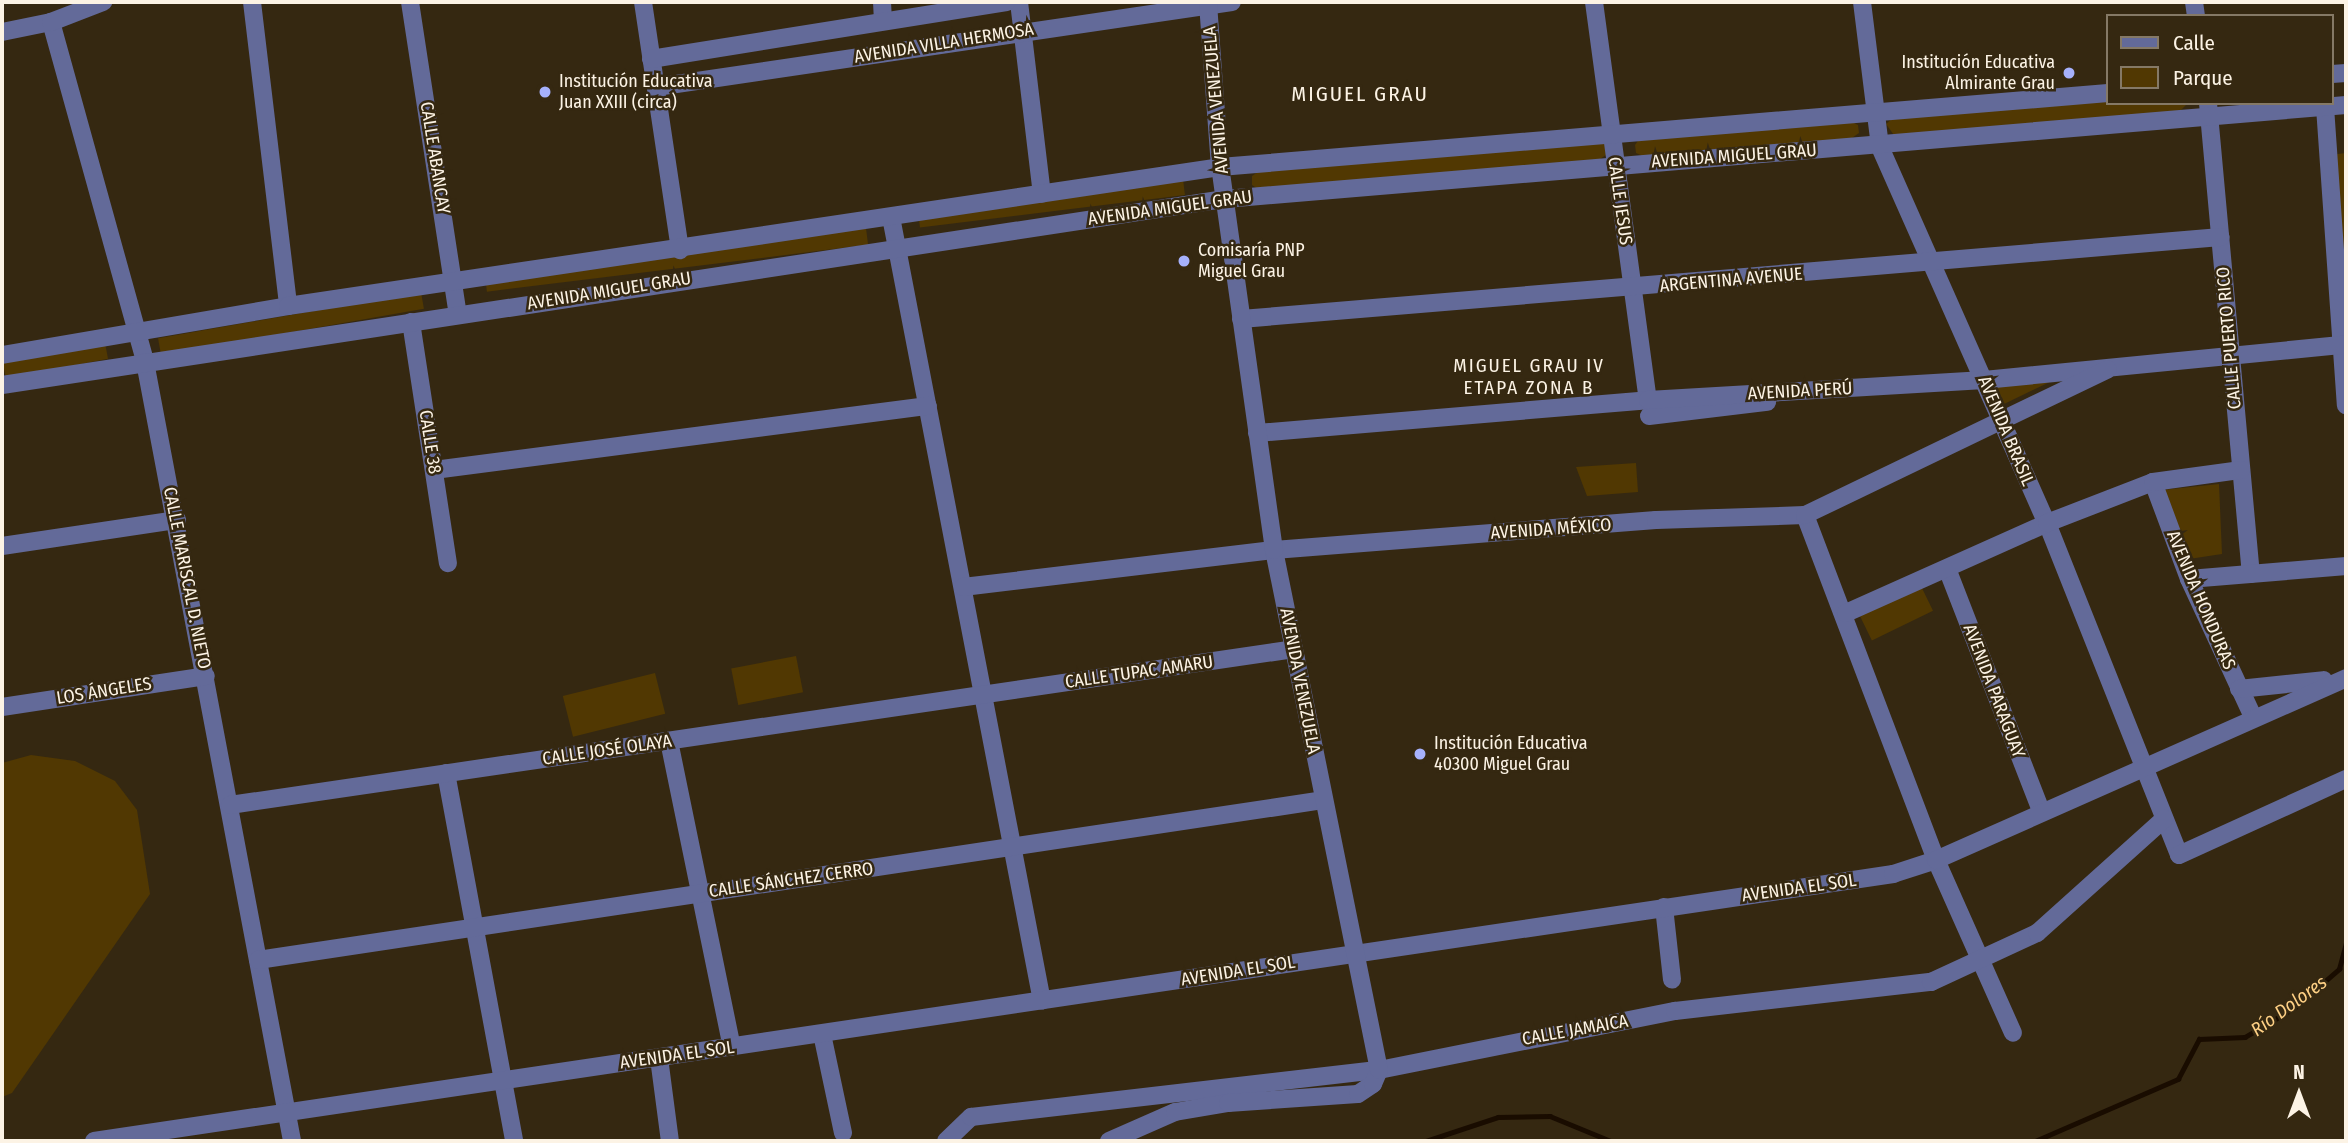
<!DOCTYPE html>
<meta charset="utf-8">
<style>
body{margin:0}
#map{position:relative;width:2348px;height:1143px;overflow:hidden;background:#352811;font-family:"Fira Sans Condensed",sans-serif}
div>[style]{position:absolute}
.green>*{inset:0;background:#513802;transform-origin:0 0}
.stream>*{height:4.5px;margin:-2.25px;padding:0 2.25px;transform-origin:2.25px;border-radius:2.25px;background:#190c00}
.minor>*{height:18px;margin:-9px;padding:0 9px;transform-origin:9px;border-radius:9px;background:#636a99}
.dots>*{width:19px;height:19px;translate:-50% -50%;box-sizing:border-box;border:4px solid #352811;border-radius:50%}
span{translate:-50% -50%;white-space:nowrap;text-align:center;line-height:1.15;-webkit-text-stroke:5px #352811;paint-order:stroke}
.street-label{font-size:18px;color:#fcf3e5}
.poi-label{font-size:18px;color:#fcf3e5}
.right{translate:-100% -50%;text-align:right}
.left{translate:0 -50%;text-align:left}
.neighbourhood-label{font-size:19px;color:#fcf3e5;letter-spacing:2px}
.water-label{font-size:19px;color:#fed085;font-style:italic}
.quarter-label{font-size:21px;color:#fcf3e5;letter-spacing:2px}
.frame{position:absolute;inset:0;border:4px solid #fcf3e5;pointer-events:none}
.legend{position:absolute;left:2106px;top:14px;width:228px;height:91px;box-sizing:border-box;background:#352811;border:2px solid #857966;margin:0;padding:9px 12px;list-style:none;font-size:21px;color:#fcf3e5}
.legend li{display:flex;align-items:center;gap:14px;height:35px}
.legend b{width:35px;border:2px solid #857966}
.north{position:absolute;left:2264px;top:1059px;width:70px;height:70px;-webkit-text-stroke:5px #352811;paint-order:stroke;rotate:0deg;font-size:19px;font-weight:700;line-height:28px;text-align:center;color:#fcf3e5}
.north::after{content:'';display:block;margin:auto;width:24px;height:32px;background:#fcf3e5;clip-path:polygon(50% 0,100% 100%,50% 72%,0 100%)}
</style>
<div id="map">
<div class="green">
<i style="clip-path:polygon(2108px 100px,2186px 105px,2179px 112px,1896px 138px,1886px 124px,1893px 118px)"></i>
<i style="clip-path:polygon(1848px 120px,1858px 125px,1859px 133px,1849px 140px,1645px 157px,1636px 153px,1635px 145px,1640px 138px)"></i>
<i style="clip-path:polygon(1605px 143px,1606px 155px,1600px 159px,1261px 191px,1252px 185px,1252px 176px,1262px 169px)"></i>
<i style="clip-path:polygon(2346px 153px,2346px 379px,2329px 155px)"></i>
<i style="left:1183px;top:179px;width:16px;height:267px;rotate:83deg"></i>
<i style="left:866px;top:228px;width:17px;height:384px;rotate:83deg"></i>
<i style="left:421px;top:292px;width:17px;height:267px;rotate:80deg"></i>
<i style="left:105px;top:343px;width:16px;height:104px;rotate:79deg"></i>
<i style="clip-path:polygon(2056px 379px,2002px 405px,1992px 382px)"></i>
<i style="clip-path:polygon(1636px 463px,1638px 492px,1587px 496px,1576px 467px)"></i>
<i style="clip-path:polygon(2219px 484px,2222px 554px,2189px 559px,2162px 490px)"></i>
<i style="left:1919px;top:582px;width:32px;height:68px;rotate:64deg"></i>
<i style="left:796px;top:656px;width:37px;height:66px;rotate:79deg"></i>
<i style="left:655px;top:673px;width:42px;height:95px;rotate:76deg"></i>
<i style="clip-path:polygon(31px 755px,75px 761px,115px 781px,137px 810px,150px 894px,12px 1093px,2px 1097px,2px 763px)"></i>
</div>
<div class="stream">
<i style="left:1426px;top:1141px;width:76px;rotate:-18.4deg"></i>
<i style="left:1498px;top:1117px;width:52px;rotate:-1.1deg"></i>
<i style="left:1550px;top:1116px;width:66px;rotate:22.3deg"></i>
<i style="left:2035px;top:1141px;width:156px;rotate:-23.4deg"></i>
<i style="left:2178px;top:1079px;width:45px;rotate:-62.3deg"></i>
<i style="left:2199px;top:1039px;width:46px;rotate:-2.5deg"></i>
<i style="left:2245px;top:1037px;width:57px;rotate:-30.6deg"></i>
<i style="left:2294px;top:1008px;width:60px;rotate:-40.9deg"></i>
<i style="left:2339px;top:969px;width:28px;rotate:-75deg"></i>
</div>
<div class="minor">
<i style="left:252px;top:2px;width:306px;rotate:83.2deg"></i>
<i style="left:410px;top:2px;width:316px;rotate:81.3deg"></i>
<i style="left:643px;top:2px;width:251px;rotate:81.5deg"></i>
<i style="left:882px;top:2px;width:19px;rotate:87deg"></i>
<i style="left:1019px;top:2px;width:193px;rotate:83.2deg"></i>
<i style="left:1594px;top:2px;width:402px;rotate:82.3deg"></i>
<i style="left:1862px;top:2px;width:146px;rotate:82.9deg"></i>
<i style="left:1880px;top:147px;width:411px;rotate:66.1deg"></i>
<i style="left:2047px;top:523px;width:357px;rotate:68.3deg"></i>
<i style="left:2179px;top:855px;width:183px;rotate:-24.5deg"></i>
<i style="left:2194px;top:2px;width:14px;rotate:82deg"></i>
<i style="left:51px;top:22px;width:353px;rotate:74.5deg"></i>
<i style="left:145px;top:362px;width:793px;rotate:79.31deg"></i>
<i style="left:2px;top:32px;width:50px;rotate:-11.5deg"></i>
<i style="left:51px;top:22px;width:56px;rotate:-21deg"></i>
<i style="left:651px;top:59px;width:360px;rotate:-9.1deg"></i>
<i style="left:2332px;top:74px;width:14px;rotate:-4deg"></i>
<i style="left:656px;top:87px;width:582px;rotate:-8.39deg"></i>
<i style="left:2208px;top:103px;width:473px;rotate:84.8deg"></i>
<i style="left:2325px;top:107px;width:299px;rotate:86deg"></i>
<i style="left:891px;top:217px;width:798px;rotate:79.1deg"></i>
<i style="left:1241px;top:319px;width:983px;rotate:-4.78deg"></i>
<i style="left:411px;top:322px;width:244px;rotate:81.3deg"></i>
<i style="left:2px;top:355px;width:290px;rotate:-9.7deg"></i>
<i style="left:288px;top:306px;width:942px;rotate:-8.48deg"></i>
<i style="left:1220px;top:167px;width:891px;rotate:-4.76deg"></i>
<i style="left:2px;top:385px;width:1237px;rotate:-8.65deg"></i>
<i style="left:1225px;top:199px;width:1125px;rotate:-4.79deg"></i>
<i style="left:1649px;top:416px;width:119px;rotate:-6.8deg"></i>
<i style="left:1257px;top:433px;width:392px;rotate:-4.8deg"></i>
<i style="left:1648px;top:400px;width:337px;rotate:-3.4deg"></i>
<i style="left:1984px;top:380px;width:361px;rotate:-5.6deg"></i>
<i style="left:434px;top:470px;width:498px;rotate:-7.4deg"></i>
<i style="left:2153px;top:482px;width:103px;rotate:69.6deg"></i>
<i style="left:2189px;top:579px;width:152px;rotate:65.1deg"></i>
<i style="left:1805px;top:515px;width:369px;rotate:69.2deg"></i>
<i style="left:1936px;top:860px;width:189px;rotate:66deg"></i>
<i style="left:2px;top:546px;width:177px;rotate:-8.5deg"></i>
<i style="left:1948px;top:571px;width:257px;rotate:68.8deg"></i>
<i style="left:2189px;top:579px;width:158px;rotate:-4.7deg"></i>
<i style="left:963px;top:587px;width:313px;rotate:-6.8deg"></i>
<i style="left:1274px;top:550px;width:383px;rotate:-4.5deg"></i>
<i style="left:1656px;top:520px;width:149px;rotate:-1.9deg"></i>
<i style="left:1805px;top:515px;width:336px;rotate:-25.7deg"></i>
<i style="left:1846px;top:613px;width:220px;rotate:-24.1deg"></i>
<i style="left:2047px;top:523px;width:114px;rotate:-21.1deg"></i>
<i style="left:2153px;top:482px;width:89px;rotate:-7.8deg"></i>
<i style="left:2239px;top:689px;width:85px;rotate:-6deg"></i>
<i style="left:2px;top:707px;width:206px;rotate:-8.6deg"></i>
<i style="left:669px;top:741px;width:312px;rotate:78.4deg"></i>
<i style="left:446px;top:773px;width:374px;rotate:79.5deg"></i>
<i style="left:230px;top:805px;width:1075px;rotate:-8.34deg"></i>
<i style="left:1664px;top:907px;width:73px;rotate:83.7deg"></i>
<i style="left:258px;top:960px;width:1078px;rotate:-8.54deg"></i>
<i style="left:822px;top:1034px;width:101px;rotate:78deg"></i>
<i style="left:659px;top:1058px;width:84px;rotate:82.5deg"></i>
<i style="left:94px;top:1141px;width:1819px;rotate:-8.44deg"></i>
<i style="left:1893px;top:874px;width:45px;rotate:-18deg"></i>
<i style="left:1936px;top:860px;width:449px;rotate:-23.9deg"></i>
<i style="left:946px;top:1141px;width:35px;rotate:-44deg"></i>
<i style="left:971px;top:1117px;width:411px;rotate:-6.6deg"></i>
<i style="left:1379px;top:1070px;width:302px;rotate:-11.3deg"></i>
<i style="left:1675px;top:1011px;width:258px;rotate:-6.5deg"></i>
<i style="left:1931px;top:982px;width:117px;rotate:-24.8deg"></i>
<i style="left:2037px;top:933px;width:171px;rotate:-41.9deg"></i>
<i style="left:1109px;top:1141px;width:72px;rotate:-23.7deg"></i>
<i style="left:1175px;top:1112px;width:54px;rotate:-9.6deg"></i>
<i style="left:1228px;top:1103px;width:130px;rotate:-4deg"></i>
<i style="left:1358px;top:1094px;width:18px;rotate:-34deg"></i>
<i style="left:1373px;top:1084px;width:15px;rotate:-67deg"></i>
<i style="left:1379px;top:1070px;width:530px;rotate:-101.42deg"></i>
<i style="left:1274px;top:550px;width:387px;rotate:-98deg"></i>
<i style="left:1220px;top:167px;width:165px;rotate:-94.2deg"></i>
</div>
<div class="dots">
<i style="left:2069px;top:73px;background:#a6b1fc"></i>
<i style="left:545px;top:92px;background:#a6b1fc"></i>
<i style="left:1184px;top:261px;background:#a6b1fc"></i>
<i style="left:1420px;top:754px;background:#a6b1fc"></i>
</div>
<div class="street-label">
<span style="left:944px;top:43px;rotate:-9deg">AVENIDA VILLA HERMOSA</span>
<span style="left:1216px;top:100px;rotate:-95deg">AVENIDA VENEZUELA</span>
<span style="left:1734px;top:156px;rotate:-4deg">AVENIDA MIGUEL GRAU</span>
<span style="left:435px;top:158px;rotate:81deg">CALLE ABANCAY</span>
<span style="left:1620px;top:201px;rotate:82deg">CALLE JESUS</span>
<span style="left:1170px;top:208px;rotate:-8deg">AVENIDA MIGUEL GRAU</span>
<span style="left:1731px;top:280px;rotate:-5deg">ARGENTINA AVENUE</span>
<span style="left:609px;top:291px;rotate:-9deg">AVENIDA MIGUEL GRAU</span>
<span style="left:2229px;top:338px;rotate:-95deg">CALLE PUERTO RICO</span>
<span style="left:1800px;top:391px;rotate:-3deg">AVENIDA PERÚ</span>
<span style="left:2006px;top:431px;rotate:67deg">AVENIDA BRASIL</span>
<span style="left:430px;top:442px;rotate:81deg">CALLE 38</span>
<span style="left:1551px;top:529px;rotate:-4deg">AVENIDA MÉXICO</span>
<span style="left:187px;top:578px;rotate:79deg">CALLE MARISCAL D. NIETO</span>
<span style="left:2201px;top:600px;rotate:67deg">AVENIDA HONDURAS</span>
<span style="left:1139px;top:672px;rotate:-8deg">CALLE TUPAC AMARU</span>
<span style="left:1300px;top:681px;rotate:79deg">AVENIDA VENEZUELA</span>
<span style="left:104px;top:691px;rotate:-9deg">LOS ÁNGELES</span>
<span style="left:1994px;top:691px;rotate:69deg">AVENIDA PARAGUAY</span>
<span style="left:607px;top:750px;rotate:-8deg">CALLE JOSÉ OLAYA</span>
<span style="left:791px;top:880px;rotate:-8deg">CALLE SÁNCHEZ CERRO</span>
<span style="left:1799px;top:888px;rotate:-8deg">AVENIDA EL SOL</span>
<span style="left:1238px;top:971px;rotate:-9deg">AVENIDA EL SOL</span>
<span style="left:1575px;top:1030px;rotate:-10deg">CALLE JAMAICA</span>
<span style="left:677px;top:1055px;rotate:-8deg">AVENIDA EL SOL</span>
</div>
<div class="poi-label">
<span class="right" style="left:2055px;top:73px">Institución Educativa<br>Almirante Grau</span>
<span class="left" style="left:559px;top:92px">Institución Educativa<br>Juan XXIII (circa)</span>
<span class="left" style="left:1198px;top:261px">Comisaría PNP<br>Miguel Grau</span>
<span class="left" style="left:1434px;top:754px">Institución Educativa<br>40300 Miguel Grau</span>
</div>
<div class="neighbourhood-label">
<span style="left:1529px;top:377px">MIGUEL GRAU IV<br>ETAPA ZONA B</span>
</div>
<div class="water-label">
<span style="left:2289px;top:1006px;rotate:-36deg">Río Dolores</span>
</div>
<div class="quarter-label">
<span style="left:1360px;top:94px">MIGUEL GRAU</span>
</div>
<div class="frame"></div>
<ul class="legend">
<li><b style="height:9px;background:#636a99"></b>Calle</li>
<li><b style="height:19px;background:#513802"></b>Parque</li>
</ul>
<div class="north">N</div>
</div>
